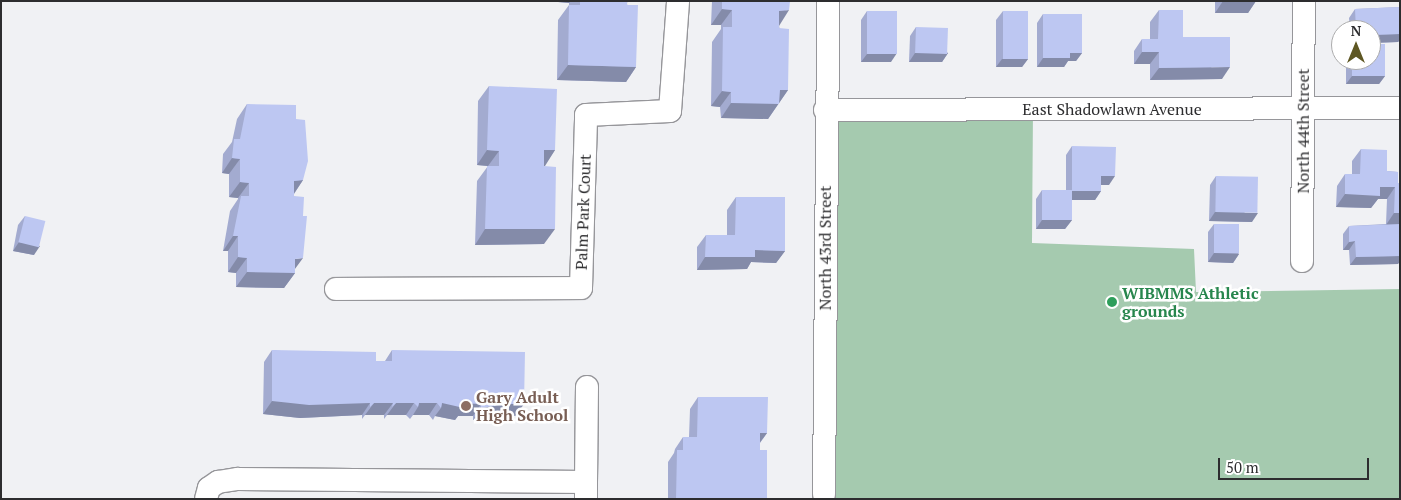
<!DOCTYPE html>
<style>
body{margin:0}
#map{position:relative;width:1401px;height:500px;overflow:hidden;background:#f0f1f4;font-family:"PT Serif",serif}
div>[style]{position:absolute}
.green>*{inset:0;background:#a5caaf}
.roads{filter:drop-shadow(1px 0 #96969a) drop-shadow(-1px 0 #96969a) drop-shadow(0 1px #96969a) drop-shadow(0 -1px #96969a)}
.minor>*{height:22px;margin:-11px;padding:0 11px;transform-origin:11px;border-radius:11px;background:#fff}
.wall>*{inset:0;background:#a3abd0}
.shaded-wall>*{inset:0;background:#848ba9}
.building>*{inset:0;background:#bdc7f2;transform-origin:0 0}
.dots>*{width:14px;height:14px;translate:-50% -50%;box-sizing:border-box;border:2px solid #fff;border-radius:50%}
span{translate:-50% -50%;white-space:nowrap;text-align:center;line-height:1.15;-webkit-text-stroke:5px #fff;paint-order:stroke}
.street-label{font-size:16px;color:#2d2d2f}
.leisure-label{font-size:16px;color:#27864d;font-weight:700}
.left{translate:0 -50%;text-align:left}
.education-label{font-size:16px;color:#785e54;font-weight:700}
.frame{position:absolute;inset:0;border:2px solid #2d2d2f;pointer-events:none}
.north{position:absolute;left:1331px;top:20px;width:50px;height:50px;box-sizing:border-box;background:#fff;border:1px solid #ababac;border-radius:50%;rotate:0deg;font-size:14px;font-weight:700;line-height:20px;text-align:center;color:#2d2d2f}
.north::after{content:'';display:block;margin:auto;width:18px;height:22px;background:#5e5723;clip-path:polygon(50% 0,100% 100%,50% 72%,0 100%)}
.scale{position:absolute;left:1218px;top:458px;width:151px;height:22px;box-sizing:border-box;border:2px solid #2d2d2f;border-top:0;padding-left:6px;font-size:15px;line-height:18px;white-space:nowrap;color:#2d2d2f;-webkit-text-stroke:4px #fff;paint-order:stroke}
</style>
<div id="map">
<div class="green">
<i style="clip-path:polygon(1033px 109px,1032px 243px,1194px 249px,1196px 292px,1400px 289px,1400px 499px,824px 499px,825px 110px)"></i>
</div>
<div class="roads">
<div class="minor">
<i style="left:825px;top:110px;width:575px;rotate:-0.2deg"></i>
<i style="left:1302px;top:261px;width:260px;rotate:-89.6deg"></i>
<i style="left:336px;top:289px;width:245px;rotate:-0.2deg"></i>
<i style="left:581px;top:288px;width:173px;rotate:-88.3deg"></i>
<i style="left:586px;top:115px;width:84px;rotate:-2.7deg"></i>
<i style="left:670px;top:111px;width:110px;rotate:-85.8deg"></i>
<i style="left:586px;top:482px;width:95px;rotate:-89.4deg"></i>
<i style="left:824px;top:494px;width:493px;rotate:-89.5deg"></i>
<i style="left:206px;top:499px;width:11px;rotate:-75deg"></i>
<i style="left:209px;top:488px;width:11px;rotate:-34deg"></i>
<i style="left:218px;top:482px;width:20px;rotate:-9deg"></i>
<i style="left:238px;top:479px;width:348px;rotate:0.5deg"></i>
<i style="left:586px;top:482px;width:17px;rotate:90deg"></i>
</div>
</div>
<div class="wall">
<i style="clip-path:polygon(558px 1px,628px 1px,627px 3px,636px 67px,626px 82px,557px 80px,558px 20px,569px 5px,569px 3px,558px 2px)"></i>
<i style="clip-path:polygon(712px 1px,790px 1px,779px 25px,788px 90px,768px 119px,721px 118px,720px 107px,711px 106px,712px 42px,721px 29px,721px 25px,711px 25px)"></i>
<i style="clip-path:polygon(1215px 1px,1256px 1px,1248px 13px,1215px 13px)"></i>
<i style="clip-path:polygon(1400px 7px,1400px 40px,1398px 42px,1371px 43px,1371px 30px,1350px 30px,1349px 18px,1355px 9px)"></i>
<i style="clip-path:polygon(1159px 10px,1183px 37px,1222px 79px,1150px 80px,1150px 64px,1134px 64px,1134px 51px,1142px 39px,1150px 39px,1150px 22px)"></i>
<i style="clip-path:polygon(867px 11px,891px 62px,861px 62px,861px 20px)"></i>
<i style="clip-path:polygon(1003px 11px,1028px 59px,1022px 67px,996px 67px,996px 20px)"></i>
<i style="clip-path:polygon(1043px 14px,1082px 53px,1076px 61px,1068px 61px,1064px 67px,1037px 67px,1037px 23px)"></i>
<i style="clip-path:polygon(916px 27px,948px 53px,942px 62px,909px 62px,910px 36px)"></i>
<i style="clip-path:polygon(1346px 60px,1371px 60px,1385px 76px,1379px 84px,1346px 84px)"></i>
<i style="clip-path:polygon(489px 86px,555px 150px,544px 166px,544px 244px,475px 245px,477px 181px,488px 166px,477px 165px,478px 101px)"></i>
<i style="clip-path:polygon(247px 104px,296px 119px,303px 180px,294px 194px,295px 273px,284px 288px,236px 287px,236px 273px,228px 272px,228px 251px,223px 251px,230px 211px,238px 199px,238px 198px,229px 197px,229px 174px,222px 173px,223px 154px,232px 142px,237px 119px)"></i>
<i style="clip-path:polygon(1072px 146px,1109px 185px,1101px 185px,1101px 191px,1095px 200px,1072px 200px,1072px 220px,1065px 229px,1036px 229px,1036px 199px,1042px 190px,1066px 190px,1066px 155px)"></i>
<i style="clip-path:polygon(1361px 149px,1387px 171px,1398px 172px,1398px 264px,1350px 265px,1349px 250px,1343px 250px,1343px 234px,1349px 226px,1386px 224px,1387px 199px,1378px 199px,1371px 208px,1336px 207px,1337px 186px,1345px 174px,1352px 174px,1352px 161px)"></i>
<i style="clip-path:polygon(1216px 176px,1252px 222px,1209px 221px,1210px 185px)"></i>
<i style="clip-path:polygon(736px 197px,785px 251px,776px 263px,751px 262px,747px 269px,697px 270px,697px 247px,706px 235px,727px 235px,727px 210px)"></i>
<i style="clip-path:polygon(25px 216px,34px 255px,13px 251px,18px 225px)"></i>
<i style="clip-path:polygon(1214px 224px,1239px 254px,1233px 263px,1208px 262px,1208px 232px)"></i>
<i style="clip-path:polygon(272px 350px,376px 361px,385px 361px,392px 350px,524px 404px,515px 416px,504px 416px,500px 421px,496px 416px,473px 420px,473px 416px,458px 416px,455px 420px,435px 416px,433px 420px,429px 415px,413px 415px,410px 419px,406px 415px,387px 415px,384px 419px,384px 415px,365px 415px,362px 419px,362px 415px,300px 418px,263px 414px,264px 362px)"></i>
<i style="clip-path:polygon(698px 397px,767px 433px,760px 443px,760px 450px,767px 499px,668px 499px,668px 462px,674px 453px,675px 449px,683px 437px,689px 437px,690px 409px)"></i>
</div>
<div class="shaded-wall">
<i style="clip-path:polygon(559px 1px,571px 1px,569px 3px,558px 2px)"></i>
<i style="clip-path:polygon(1223px 1px,1256px 1px,1248px 13px,1215px 13px)"></i>
<i style="clip-path:polygon(722px 9px,732px 10px,721px 25px,711px 25px)"></i>
<i style="clip-path:polygon(789px 10px,779px 26px,779px 11px)"></i>
<i style="clip-path:polygon(1400px 34px,1400px 40px,1398px 42px,1371px 43px,1371px 35px)"></i>
<i style="clip-path:polygon(1142px 52px,1159px 52px,1150px 64px,1134px 64px)"></i>
<i style="clip-path:polygon(897px 53px,891px 62px,861px 62px,867px 54px)"></i>
<i style="clip-path:polygon(915px 53px,948px 53px,942px 62px,909px 62px)"></i>
<i style="clip-path:polygon(1070px 53px,1082px 53px,1076px 61px,1068px 61px,1064px 67px,1037px 67px,1043px 58px)"></i>
<i style="clip-path:polygon(1002px 59px,1028px 59px,1022px 67px,996px 67px)"></i>
<i style="clip-path:polygon(568px 65px,636px 67px,626px 82px,557px 80px)"></i>
<i style="clip-path:polygon(1230px 67px,1222px 79px,1150px 80px,1159px 68px)"></i>
<i style="clip-path:polygon(1352px 76px,1385px 76px,1379px 84px,1346px 84px)"></i>
<i style="clip-path:polygon(780px 90px,788px 90px,768px 119px,721px 118px,731px 103px)"></i>
<i style="clip-path:polygon(722px 91px,731px 92px,720px 107px,711px 106px)"></i>
<i style="clip-path:polygon(487px 150px,499px 151px,488px 166px,477px 165px)"></i>
<i style="clip-path:polygon(544px 150px,555px 150px,545px 166px,533px 166px)"></i>
<i style="clip-path:polygon(232px 158px,240px 159px,229px 174px,222px 173px)"></i>
<i style="clip-path:polygon(1101px 176px,1115px 176px,1109px 185px,1095px 185px)"></i>
<i style="clip-path:polygon(303px 180px,293px 195px,294px 181px)"></i>
<i style="clip-path:polygon(240px 182px,249px 183px,238px 198px,229px 197px)"></i>
<i style="clip-path:polygon(1380px 187px,1395px 187px,1387px 199px,1378px 199px,1371px 208px,1336px 207px,1345px 194px)"></i>
<i style="clip-path:polygon(1072px 191px,1101px 191px,1095px 200px,1065px 200px)"></i>
<i style="clip-path:polygon(1215px 212px,1258px 213px,1252px 222px,1209px 221px)"></i>
<i style="clip-path:polygon(1394px 213px,1400px 213px,1400px 226px,1386px 225px)"></i>
<i style="clip-path:polygon(1042px 220px,1072px 220px,1065px 229px,1036px 229px)"></i>
<i style="clip-path:polygon(485px 229px,555px 229px,544px 244px,475px 245px)"></i>
<i style="clip-path:polygon(233px 236px,238px 236px,228px 251px,223px 251px)"></i>
<i style="clip-path:polygon(1355px 241px,1349px 250px,1343px 250px,1349px 242px)"></i>
<i style="clip-path:polygon(19px 242px,40px 246px,34px 255px,13px 251px)"></i>
<i style="clip-path:polygon(755px 250px,785px 251px,776px 263px,751px 262px,747px 269px,697px 270px,705px 257px)"></i>
<i style="clip-path:polygon(1214px 253px,1239px 254px,1233px 263px,1208px 262px)"></i>
<i style="clip-path:polygon(1400px 256px,1400px 262px,1398px 264px,1350px 265px,1356px 257px)"></i>
<i style="clip-path:polygon(238px 257px,247px 258px,236px 273px,228px 272px)"></i>
<i style="clip-path:polygon(303px 258px,292px 273px,295px 273px,284px 288px,236px 287px,247px 272px,295px 259px)"></i>
<i style="clip-path:polygon(272px 401px,370px 403px,362px 415px,300px 418px,263px 414px)"></i>
<i style="clip-path:polygon(374px 403px,393px 403px,384px 415px,365px 415px,362px 419px)"></i>
<i style="clip-path:polygon(396px 403px,414px 403px,406px 415px,387px 415px,384px 419px)"></i>
<i style="clip-path:polygon(419px 403px,437px 403px,429px 415px,413px 415px,418px 407px)"></i>
<i style="clip-path:polygon(442px 403px,464px 403px,481px 404px,473px 416px,458px 416px,455px 420px,435px 416px,441px 408px)"></i>
<i style="clip-path:polygon(505px 404px,496px 416px,473px 420px,481px 408px)"></i>
<i style="clip-path:polygon(509px 404px,524px 404px,515px 416px,504px 416px,509px 409px)"></i>
<i style="clip-path:polygon(760px 433px,767px 433px,758px 445px)"></i>
</div>
<div class="building">
<i style="clip-path:polygon(580px 1px,627px 1px,627px 5px,638px 5px,636px 67px,568px 65px,569px 5px,580px 5px)"></i>
<i style="clip-path:polygon(722px 1px,790px 1px,789px 10px,779px 11px,779px 28px,789px 29px,788px 90px,780px 90px,779px 104px,731px 103px,731px 92px,722px 91px,723px 27px,732px 27px,732px 10px,722px 9px)"></i>
<i style="clip-path:polygon(1400px 7px,1400px 34px,1371px 35px,1371px 30px,1356px 30px,1355px 9px)"></i>
<i style="clip-path:polygon(1159px 10px,1183px 10px,1183px 37px,1230px 37px,1230px 67px,1159px 68px,1159px 52px,1142px 52px,1142px 39px,1158px 39px)"></i>
<i style="left:867px;top:11px;width:30px;height:43px"></i>
<i style="left:1003px;top:11px;width:25px;height:48px"></i>
<i style="clip-path:polygon(1043px 14px,1082px 14px,1082px 53px,1070px 53px,1070px 58px,1043px 58px)"></i>
<i style="left:916px;top:27px;width:32px;height:26px;rotate:2deg"></i>
<i style="clip-path:polygon(1371px 44px,1385px 44px,1385px 76px,1352px 76px,1352px 60px,1371px 60px)"></i>
<i style="clip-path:polygon(489px 86px,557px 89px,555px 150px,544px 150px,544px 166px,556px 167px,555px 229px,485px 229px,487px 166px,499px 166px,499px 151px,487px 150px)"></i>
<i style="clip-path:polygon(247px 104px,296px 105px,296px 119px,305px 120px,308px 161px,303px 180px,294px 181px,294px 196px,304px 197px,303px 216px,307px 216px,303px 258px,295px 259px,295px 273px,247px 272px,247px 258px,238px 257px,238px 236px,233px 236px,241px 196px,249px 196px,249px 183px,240px 182px,240px 159px,232px 158px,234px 139px,240px 139px)"></i>
<i style="clip-path:polygon(1072px 146px,1116px 147px,1115px 176px,1101px 176px,1101px 191px,1072px 191px,1072px 220px,1042px 220px,1042px 190px,1072px 190px)"></i>
<i style="clip-path:polygon(1361px 149px,1387px 150px,1387px 171px,1398px 172px,1398px 183px,1400px 183px,1400px 213px,1394px 213px,1395px 187px,1380px 187px,1380px 196px,1345px 194px,1345px 174px,1360px 174px)"></i>
<i style="left:1216px;top:176px;width:42px;height:36px;rotate:1deg"></i>
<i style="clip-path:polygon(736px 197px,785px 197px,785px 251px,755px 250px,755px 257px,705px 257px,706px 235px,735px 235px)"></i>
<i style="left:25px;top:216px;width:21px;height:27px;rotate:14deg"></i>
<i style="left:1214px;top:224px;width:25px;height:29px"></i>
<i style="clip-path:polygon(1400px 224px,1400px 256px,1356px 257px,1355px 241px,1349px 242px,1349px 226px)"></i>
<i style="clip-path:polygon(272px 350px,376px 352px,376px 361px,392px 361px,392px 350px,525px 352px,524px 404px,509px 404px,509px 409px,505px 404px,481px 408px,481px 404px,464px 403px,464px 408px,442px 403px,441px 408px,437px 403px,419px 403px,418px 407px,414px 403px,396px 403px,392px 407px,393px 403px,374px 403px,370px 407px,370px 403px,309px 405px,272px 401px)"></i>
<i style="clip-path:polygon(698px 397px,768px 397px,767px 433px,760px 433px,760px 450px,767px 450px,767px 499px,676px 499px,677px 450px,683px 450px,683px 437px,697px 437px)"></i>
</div>
<div class="dots">
<i style="left:1112px;top:302px;background:#2e9e5b"></i>
<i style="left:466px;top:406px;background:#8d6e63"></i>
</div>
<div class="street-label">
<span style="left:1112px;top:109px">East Shadowlawn Avenue</span>
<span style="left:1303px;top:131px;rotate:-90deg">North 44th Street</span>
<span style="left:583px;top:212px;rotate:-88deg">Palm Park Court</span>
<span style="left:825px;top:248px;rotate:-90deg">North 43rd Street</span>
</div>
<div class="leisure-label">
<span class="left" style="left:1122px;top:302px">WIBMMS Athletic<br>grounds</span>
</div>
<div class="education-label">
<span class="left" style="left:476px;top:406px">Gary Adult<br>High School</span>
</div>
<div class="frame"></div>
<div class="north">N</div>
<div class="scale">50 m</div>
</div>
